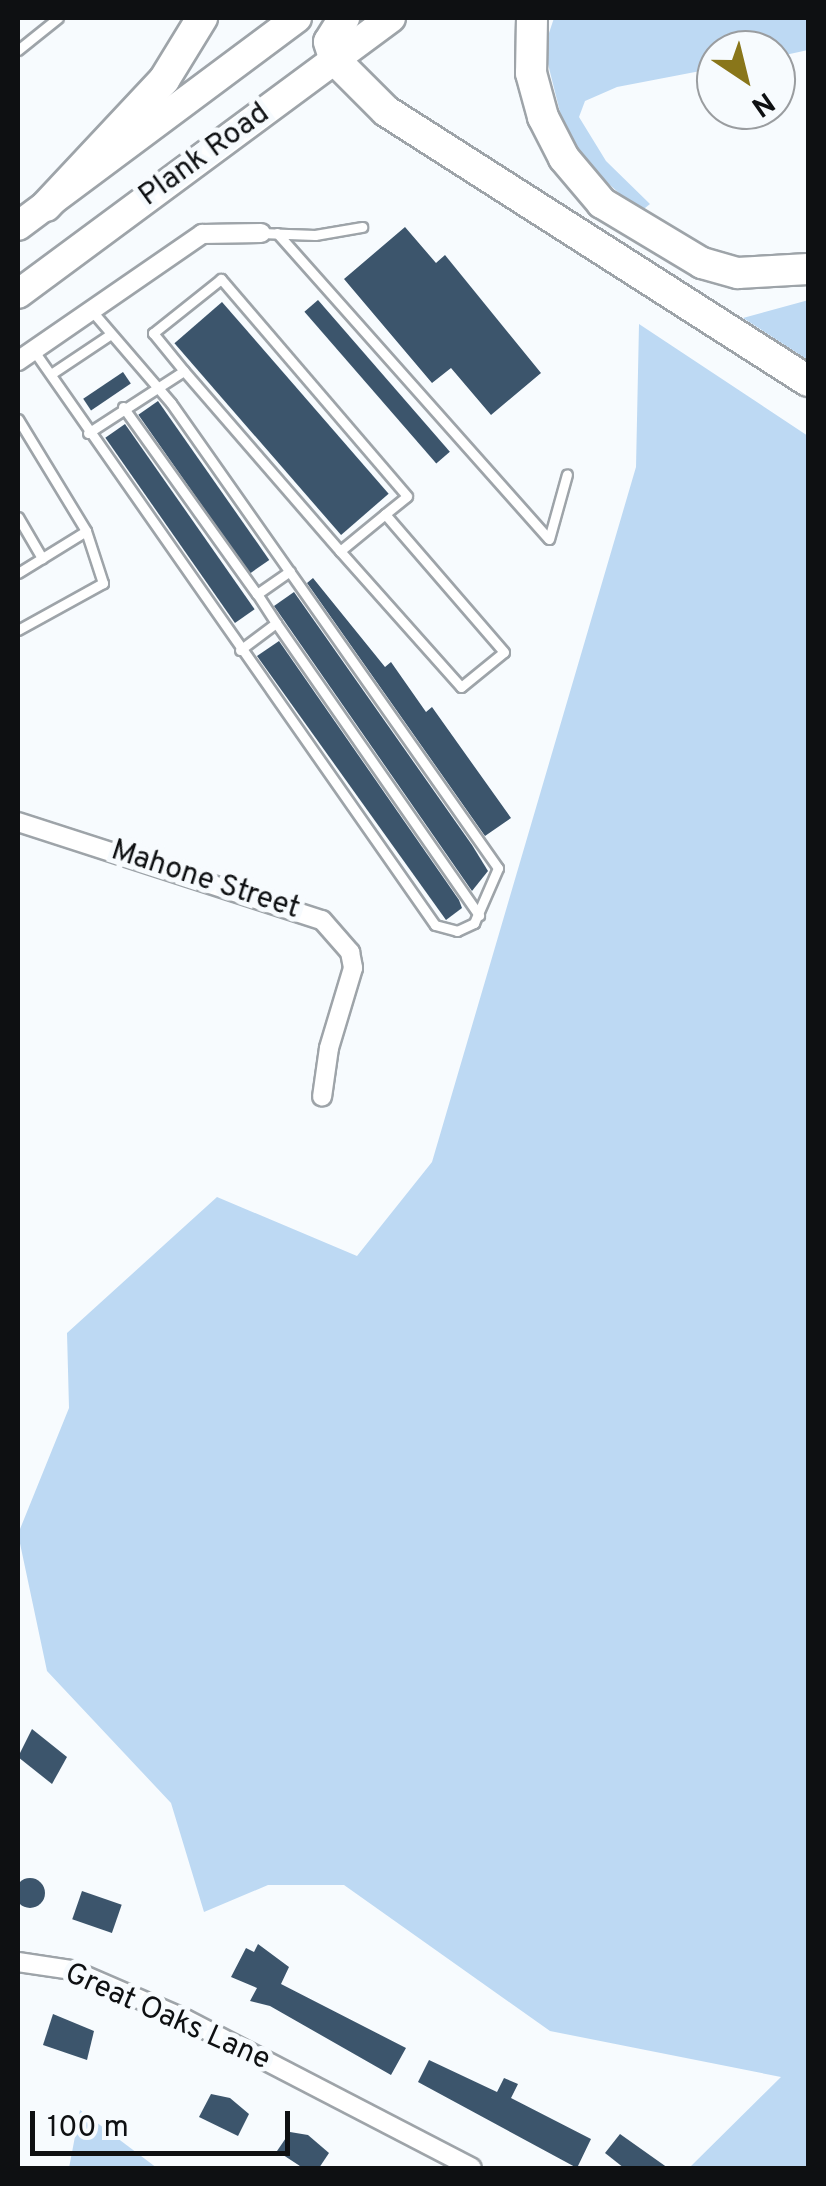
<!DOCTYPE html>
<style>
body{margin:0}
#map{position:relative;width:826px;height:2186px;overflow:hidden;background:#f7fbfe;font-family:Overpass,sans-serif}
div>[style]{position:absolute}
.green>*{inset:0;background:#bdd9f3}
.building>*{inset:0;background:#3c556c;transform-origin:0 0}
.round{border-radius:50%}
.roads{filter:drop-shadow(2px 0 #9ea4a9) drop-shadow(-2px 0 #9ea4a9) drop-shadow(0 2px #9ea4a9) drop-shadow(0 -2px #9ea4a9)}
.service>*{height:9px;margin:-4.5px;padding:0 4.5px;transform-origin:4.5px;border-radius:4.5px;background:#fff}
.minor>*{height:18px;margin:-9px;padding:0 9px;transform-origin:9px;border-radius:9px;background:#fff}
.trunk>*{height:28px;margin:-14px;padding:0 14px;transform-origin:14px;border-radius:14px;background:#fff}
.motorway>*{height:30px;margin:-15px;padding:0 15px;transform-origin:15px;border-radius:15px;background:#fff}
span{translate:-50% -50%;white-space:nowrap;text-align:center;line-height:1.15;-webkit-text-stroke:10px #f7fbfe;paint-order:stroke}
.street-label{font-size:30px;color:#0e1012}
.frame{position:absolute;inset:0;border:20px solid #0e1012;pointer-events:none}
.north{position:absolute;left:696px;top:30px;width:100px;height:100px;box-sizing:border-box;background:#f7fbfe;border:2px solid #9a9da0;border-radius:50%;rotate:145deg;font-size:28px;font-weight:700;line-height:40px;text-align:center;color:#0e1012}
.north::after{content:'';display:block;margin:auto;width:35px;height:45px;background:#89761a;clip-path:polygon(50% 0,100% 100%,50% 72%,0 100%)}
.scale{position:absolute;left:30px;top:2111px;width:260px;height:45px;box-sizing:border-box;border:5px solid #0e1012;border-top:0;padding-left:12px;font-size:30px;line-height:35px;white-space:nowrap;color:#0e1012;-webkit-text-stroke:8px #f7fbfe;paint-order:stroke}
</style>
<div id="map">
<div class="green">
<i style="clip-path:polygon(554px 18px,808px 18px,808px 50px,776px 57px,776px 50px,716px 50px,716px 68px,617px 87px,585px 101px,579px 117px,606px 161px,650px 204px,640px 212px,569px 148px,544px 48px)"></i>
<i style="clip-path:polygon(808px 300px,808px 360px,743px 318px,805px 301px)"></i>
<i style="clip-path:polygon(639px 324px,808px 436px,808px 2168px,689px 2168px,781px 2077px,550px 2031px,344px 1885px,268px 1885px,204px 1912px,171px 1803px,47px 1671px,18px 1534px,69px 1408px,67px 1333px,217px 1197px,357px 1256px,432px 1162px,636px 467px)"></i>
<i style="clip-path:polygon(80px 2110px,157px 2168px,69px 2168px)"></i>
</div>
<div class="building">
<i style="clip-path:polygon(405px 227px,436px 263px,445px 255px,541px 373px,491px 415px,451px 368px,432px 383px,344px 279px)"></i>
<i style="left:318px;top:300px;width:201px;height:18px;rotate:49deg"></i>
<i style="left:222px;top:302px;width:254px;height:63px;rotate:49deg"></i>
<i style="left:123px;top:372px;width:14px;height:48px;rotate:56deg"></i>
<i style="left:158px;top:401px;width:194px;height:24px;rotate:55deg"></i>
<i style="left:125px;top:424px;width:226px;height:24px;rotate:55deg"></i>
<i style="clip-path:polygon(313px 578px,385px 667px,391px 662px,426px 712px,432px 707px,511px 818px,485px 836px,307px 583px)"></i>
<i style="clip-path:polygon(294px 592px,472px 845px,488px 871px,472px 891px,274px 606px)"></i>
<i style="clip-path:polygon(279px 641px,459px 900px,462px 908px,446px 920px,257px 656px)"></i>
<i style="clip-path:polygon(32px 1729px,67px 1757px,52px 1784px,18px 1757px)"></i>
<i class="round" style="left:15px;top:1878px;width:30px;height:30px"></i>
<i style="left:82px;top:1891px;width:42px;height:30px;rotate:19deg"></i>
<i style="clip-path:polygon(258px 1944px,289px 1967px,281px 1984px,406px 2048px,391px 2075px,270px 2006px,250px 2001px,257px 1988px,231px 1977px,246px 1948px,254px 1952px)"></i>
<i style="clip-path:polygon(53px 2014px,94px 2031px,87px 2060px,43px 2045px)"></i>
<i style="clip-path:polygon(429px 2060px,497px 2092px,504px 2078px,518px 2084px,511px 2098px,591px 2139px,577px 2168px,418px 2082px)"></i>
<i style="clip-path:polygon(211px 2094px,230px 2098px,249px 2114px,238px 2136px,199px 2117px)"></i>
<i style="clip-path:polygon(290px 2132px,308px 2135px,329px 2153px,319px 2168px,303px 2168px,277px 2151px)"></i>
<i style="clip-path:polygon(620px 2134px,668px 2168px,624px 2168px,605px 2153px)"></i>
</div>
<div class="roads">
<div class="service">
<i style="left:18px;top:50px;width:51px;rotate:-38.7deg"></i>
<i style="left:261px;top:233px;width:54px;rotate:2.1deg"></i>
<i style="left:315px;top:235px;width:48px;rotate:-9.7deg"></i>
<i style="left:277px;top:233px;width:409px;rotate:48.4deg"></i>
<i style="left:549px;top:539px;width:67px;rotate:-74.5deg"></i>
<i style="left:34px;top:351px;width:700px;rotate:55.06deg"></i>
<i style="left:435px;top:925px;width:23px;rotate:15deg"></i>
<i style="left:457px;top:931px;width:19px;rotate:-25deg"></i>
<i style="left:474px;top:923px;width:60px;rotate:-66.4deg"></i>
<i style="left:498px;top:868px;width:568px;rotate:-125.12deg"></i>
<i style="left:171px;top:403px;width:121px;rotate:-130.7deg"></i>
<i style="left:51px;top:374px;width:72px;rotate:-33.7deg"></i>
<i style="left:123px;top:407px;width:230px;rotate:54.4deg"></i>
<i style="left:18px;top:419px;width:131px;rotate:58.7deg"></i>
<i style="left:86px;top:531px;width:55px;rotate:71.9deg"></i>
<i style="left:103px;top:583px;width:97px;rotate:151.1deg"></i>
<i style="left:88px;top:433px;width:114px;rotate:-32.9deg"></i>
<i style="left:18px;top:517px;width:48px;rotate:59.7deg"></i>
<i style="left:340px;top:551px;width:58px;rotate:-39.4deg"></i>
<i style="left:385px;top:514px;width:28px;rotate:-39deg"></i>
<i style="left:407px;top:496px;width:286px;rotate:-130.6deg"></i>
<i style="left:221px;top:279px;width:87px;rotate:141.5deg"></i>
<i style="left:153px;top:333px;width:49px;rotate:50.8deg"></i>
<i style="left:184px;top:371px;width:238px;rotate:49.1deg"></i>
<i style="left:340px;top:551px;width:182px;rotate:48.3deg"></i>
<i style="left:461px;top:687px;width:55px;rotate:-39.1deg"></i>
<i style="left:504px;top:652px;width:182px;rotate:-130.8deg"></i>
<i style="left:18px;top:573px;width:80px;rotate:-31.7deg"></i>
<i style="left:276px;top:623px;width:356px;rotate:55.2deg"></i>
<i style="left:240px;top:650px;width:45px;rotate:-36.9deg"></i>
<i style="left:276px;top:623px;width:35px;rotate:-123deg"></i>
<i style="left:257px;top:594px;width:40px;rotate:-34.9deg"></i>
</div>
<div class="minor">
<i style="left:18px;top:361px;width:224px;rotate:-34.6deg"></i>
<i style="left:202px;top:234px;width:59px;rotate:-1deg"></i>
<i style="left:18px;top:822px;width:319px;rotate:17.9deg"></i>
<i style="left:322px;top:920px;width:43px;rotate:48.8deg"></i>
<i style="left:350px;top:952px;width:16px;rotate:79deg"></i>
<i style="left:353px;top:968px;width:84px;rotate:106.7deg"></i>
<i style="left:329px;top:1048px;width:49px;rotate:98.1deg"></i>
<i style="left:18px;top:1962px;width:55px;rotate:8.4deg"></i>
<i style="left:72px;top:1970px;width:123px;rotate:23.4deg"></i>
<i style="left:185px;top:2019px;width:323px;rotate:27.4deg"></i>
</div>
<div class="trunk">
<i style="left:18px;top:226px;width:348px;rotate:-36.7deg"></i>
<i style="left:18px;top:294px;width:464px;rotate:-36.5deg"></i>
</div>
<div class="motorway">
<i style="left:344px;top:18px;width:28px;rotate:122deg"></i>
<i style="left:329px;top:42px;width:19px;rotate:72deg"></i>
<i style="left:335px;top:60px;width:72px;rotate:45deg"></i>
<i style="left:386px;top:111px;width:501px;rotate:32.61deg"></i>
<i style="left:532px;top:18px;width:55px;rotate:91deg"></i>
<i style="left:531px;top:73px;width:46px;rotate:74.7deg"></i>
<i style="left:543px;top:117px;width:46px;rotate:62.9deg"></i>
<i style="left:564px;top:158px;width:59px;rotate:49.8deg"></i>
<i style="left:602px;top:203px;width:117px;rotate:31deg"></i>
<i style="left:702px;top:263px;width:37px;rotate:16deg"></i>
<i style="left:738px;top:273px;width:70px;rotate:-3.3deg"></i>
<i style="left:46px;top:206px;width:173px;rotate:-46.9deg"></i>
<i style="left:164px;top:80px;width:73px;rotate:-58.5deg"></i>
</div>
</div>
<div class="street-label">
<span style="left:205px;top:156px;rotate:-36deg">Plank Road</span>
<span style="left:205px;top:881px;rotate:18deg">Mahone Street</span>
<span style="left:167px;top:2018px;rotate:24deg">Great Oaks Lane</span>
</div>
<div class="frame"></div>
<div class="north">N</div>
<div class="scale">100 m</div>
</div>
